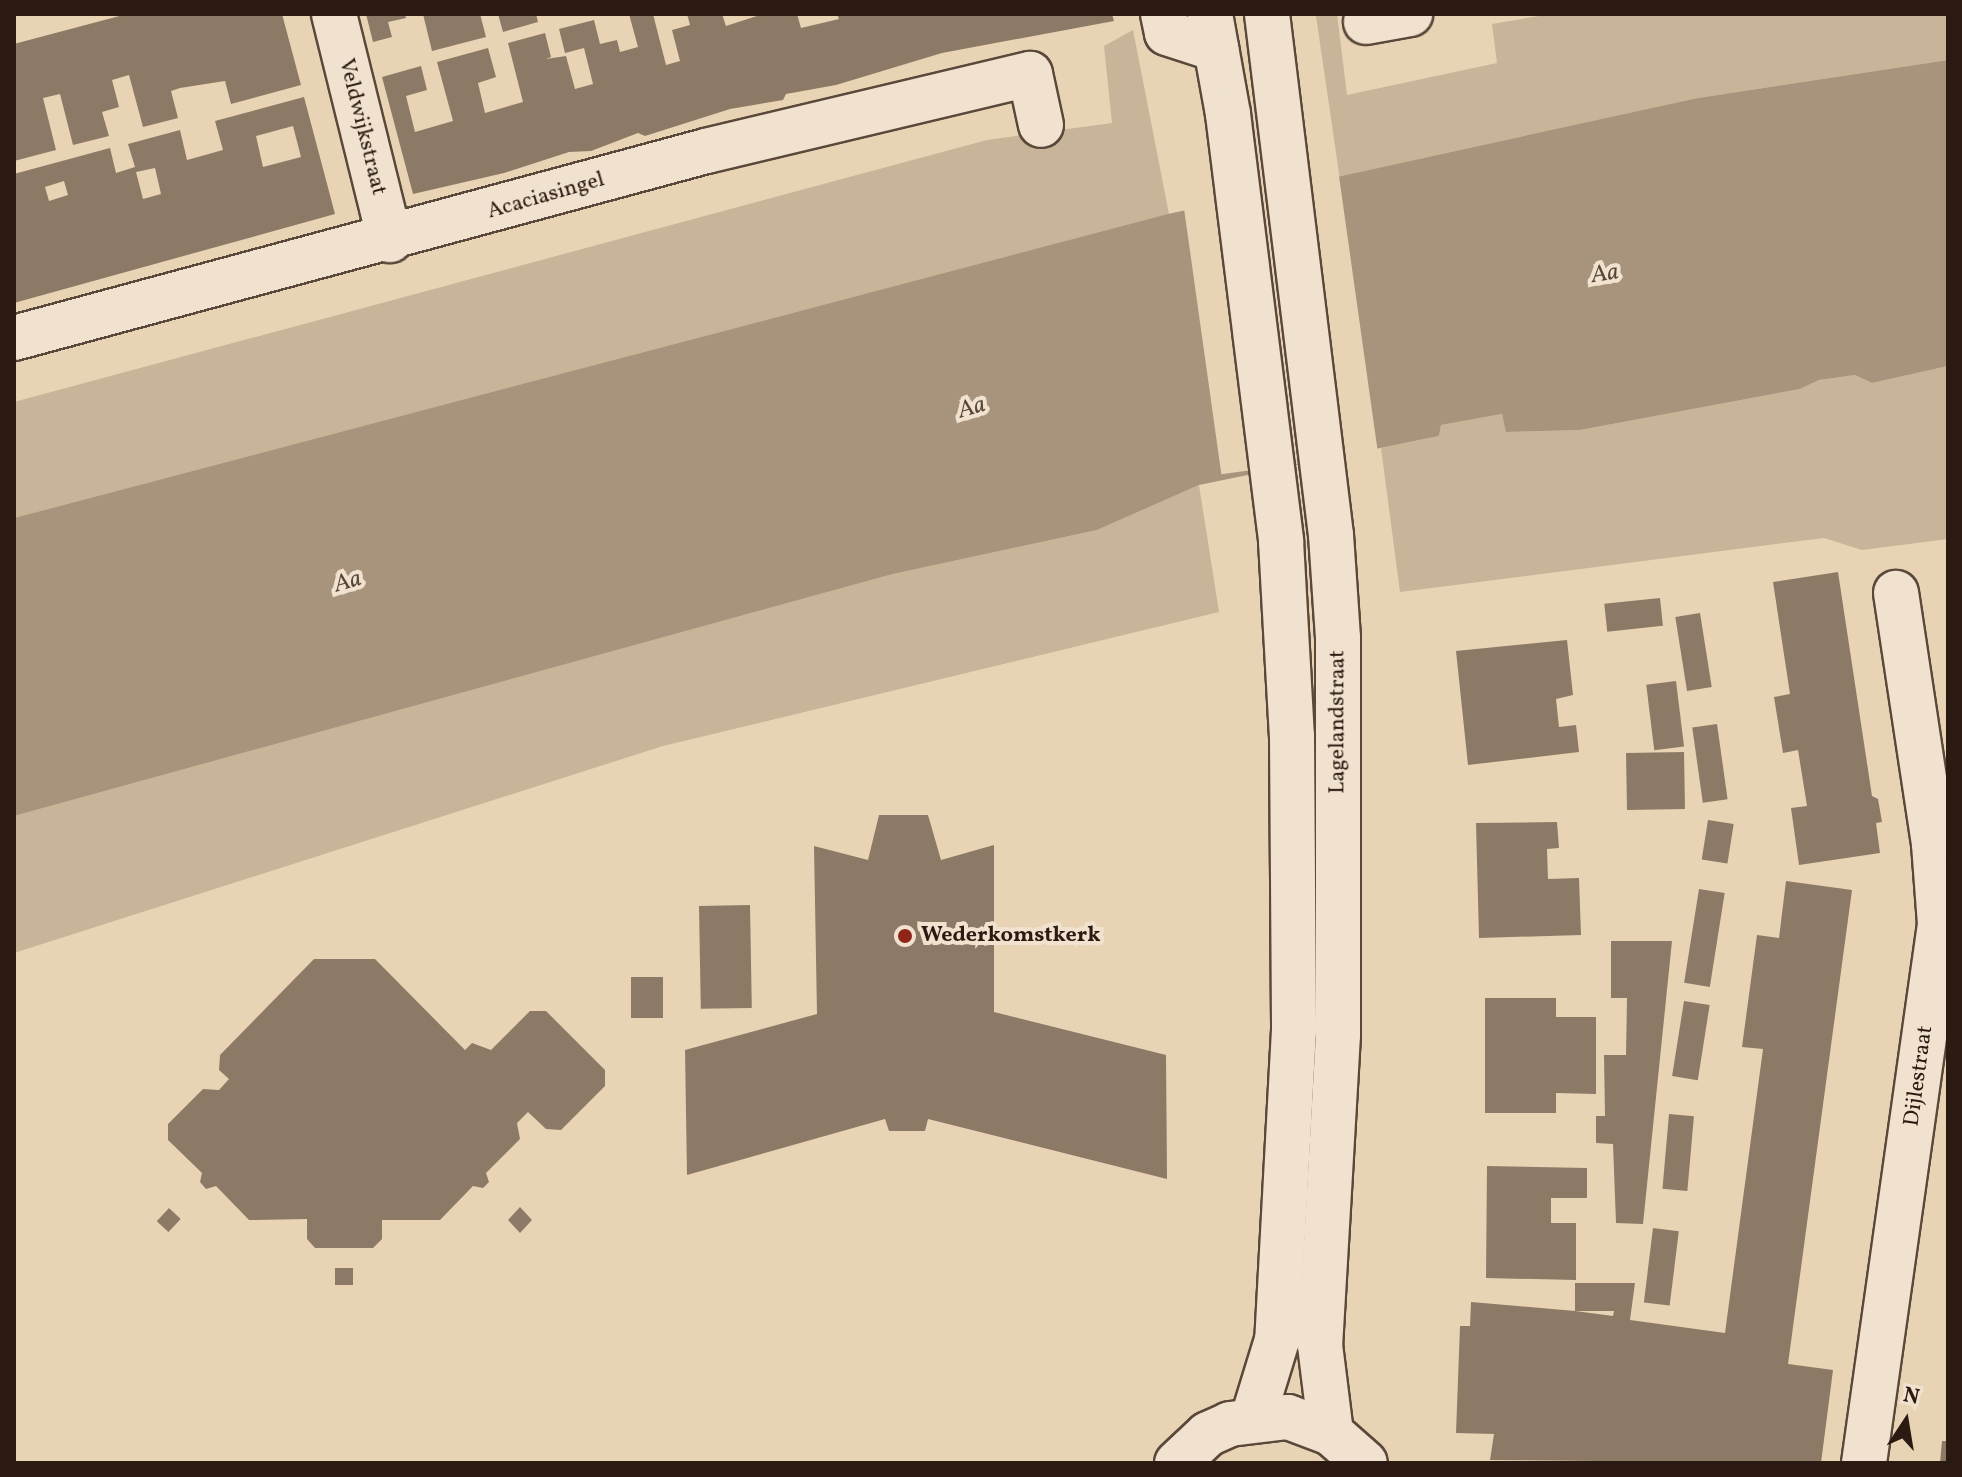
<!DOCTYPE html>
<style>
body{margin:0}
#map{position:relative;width:1962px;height:1477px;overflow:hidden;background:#e8d3b4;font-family:Vollkorn,serif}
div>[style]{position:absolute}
.green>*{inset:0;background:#c8b498}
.water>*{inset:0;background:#a8947d}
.pier>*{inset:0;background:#e8d3b4;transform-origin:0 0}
.building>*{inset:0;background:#8d7a66;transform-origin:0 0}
.roads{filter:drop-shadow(2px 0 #5a483a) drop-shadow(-2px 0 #5a483a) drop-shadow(0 2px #5a483a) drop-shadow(0 -2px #5a483a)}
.street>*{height:44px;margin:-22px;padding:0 22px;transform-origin:22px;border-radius:22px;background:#f0e2ce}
.secondary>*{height:44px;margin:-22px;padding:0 22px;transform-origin:22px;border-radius:22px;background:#f0e2ce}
.dots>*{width:22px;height:22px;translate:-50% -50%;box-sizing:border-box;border:4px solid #f0e2ce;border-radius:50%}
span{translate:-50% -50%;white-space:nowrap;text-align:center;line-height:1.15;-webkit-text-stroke:8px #f0e2ce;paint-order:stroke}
.street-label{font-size:22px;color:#2b1a12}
.poi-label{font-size:22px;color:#2b1a12;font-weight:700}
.left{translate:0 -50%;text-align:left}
.water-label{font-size:24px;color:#574537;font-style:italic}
.frame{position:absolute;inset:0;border:16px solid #2b1a12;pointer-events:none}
.north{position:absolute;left:1866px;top:1381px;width:80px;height:80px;-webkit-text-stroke:6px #f0e2ce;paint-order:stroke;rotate:12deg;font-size:22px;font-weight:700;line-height:32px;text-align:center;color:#2b1a12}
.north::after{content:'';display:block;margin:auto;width:28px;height:36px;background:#2b1a12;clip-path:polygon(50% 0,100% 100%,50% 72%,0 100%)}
</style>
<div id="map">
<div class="green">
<i style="clip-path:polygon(1337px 14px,1347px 95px,1497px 63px,1492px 24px,1551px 14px,1948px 14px,1948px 60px,1698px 98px,1340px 180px,1316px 16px)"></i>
<i style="clip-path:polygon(1133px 30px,1169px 214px,14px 518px,14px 402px,987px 140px,1112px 123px,1104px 46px)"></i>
<i style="clip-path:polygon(1948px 366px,1948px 539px,1862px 550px,1824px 538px,1400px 592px,1381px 448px,1439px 436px,1441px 425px,1502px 414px,1507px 432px,1580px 430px,1800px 389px,1819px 380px,1855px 375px,1872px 383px)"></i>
<i style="clip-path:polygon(1199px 485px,1219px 612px,663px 746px,14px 953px,14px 816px,893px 574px,1097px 530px)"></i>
</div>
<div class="water">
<i style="clip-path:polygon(1948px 60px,1948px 366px,1872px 383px,1855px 375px,1819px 380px,1800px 389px,1580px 430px,1506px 432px,1502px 414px,1441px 425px,1439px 436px,1199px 485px,1097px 530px,893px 574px,14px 816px,14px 518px,1168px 214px,1698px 98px)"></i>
</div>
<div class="pier">
<i style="left:1339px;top:176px;width:279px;height:158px;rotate:82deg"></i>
</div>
<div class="building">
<i style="clip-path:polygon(127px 14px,282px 14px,301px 85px,231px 104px,225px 81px,180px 88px,171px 91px,178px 118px,143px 127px,129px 75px,112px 80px,119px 107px,102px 112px,109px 136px,73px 145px,60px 94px,43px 98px,56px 150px,14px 161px,14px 44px)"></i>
<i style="clip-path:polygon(366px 14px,405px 14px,406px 18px,388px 22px,392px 37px,373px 42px)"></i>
<i style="clip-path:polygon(423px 14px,480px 14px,486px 37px,432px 51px)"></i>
<i style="clip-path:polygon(498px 14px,536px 14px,538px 22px,503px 32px)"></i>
<i style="clip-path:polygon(629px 14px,653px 14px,666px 65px,680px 61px,672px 30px,690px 25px,687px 14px,722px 14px,726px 26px,763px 14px,797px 14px,801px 28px,839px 19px,837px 14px,1112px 14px,1114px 21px,942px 53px,836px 85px,786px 94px,783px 100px,730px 109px,645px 136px,638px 133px,591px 151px,569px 152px,504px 173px,413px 194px,382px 77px,421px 66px,427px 90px,406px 96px,415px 132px,453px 121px,437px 62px,488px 48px,496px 77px,478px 83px,485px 113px,523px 102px,508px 43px,545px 33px,551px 57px,546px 59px,566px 56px,575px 89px,593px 84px,584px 48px,565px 53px,559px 29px,594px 20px,600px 44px,617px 40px,620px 52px,638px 47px)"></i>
<i style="clip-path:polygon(evenodd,304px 97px,335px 214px,14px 303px,14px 174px,110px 148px,116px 173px,135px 167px,128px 144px,180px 130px,187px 160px,223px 150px,215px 121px,304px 97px,293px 126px,301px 157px,263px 167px,256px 136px,293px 126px,304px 97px,155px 168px,161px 194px,143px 199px,136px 172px,155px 168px,304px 97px,64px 181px,68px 195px,49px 201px,45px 187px,64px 181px)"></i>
<i style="clip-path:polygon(1838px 572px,1872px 796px,1878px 799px,1882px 822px,1876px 823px,1880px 853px,1799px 865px,1791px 808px,1807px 806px,1798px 750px,1783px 753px,1774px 697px,1790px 694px,1773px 582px)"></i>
<i style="left:1660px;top:598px;width:28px;height:56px;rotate:84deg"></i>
<i style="left:1700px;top:613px;width:75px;height:25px;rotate:81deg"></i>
<i style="clip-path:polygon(1567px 640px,1573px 695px,1556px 699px,1559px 727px,1576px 725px,1579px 752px,1468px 765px,1456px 651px)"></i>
<i style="left:1676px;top:681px;width:66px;height:30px;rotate:83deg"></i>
<i style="left:1717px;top:724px;width:76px;height:25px;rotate:82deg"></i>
<i style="left:1684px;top:752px;width:57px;height:58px;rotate:89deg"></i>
<i style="clip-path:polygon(879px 815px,928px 815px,941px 860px,994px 845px,994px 1012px,1166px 1055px,1167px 1179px,928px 1119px,925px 1131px,889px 1131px,885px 1119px,687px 1175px,685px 1050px,817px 1014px,814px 846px,868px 860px)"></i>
<i style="left:1708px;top:820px;width:26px;height:40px;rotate:9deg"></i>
<i style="clip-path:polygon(1557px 822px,1559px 848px,1547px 849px,1548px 879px,1579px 878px,1581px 935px,1479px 938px,1476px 823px)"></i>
<i style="clip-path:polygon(evenodd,1786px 881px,1852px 890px,1788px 1364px,1833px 1370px,1821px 1463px,1490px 1460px,1494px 1434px,1456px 1433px,1460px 1326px,1470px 1326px,1471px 1302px,1575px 1311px,1575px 1283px,1635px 1283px,1630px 1320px,1725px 1333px,1763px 1049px,1742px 1047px,1757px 935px,1779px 938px,1786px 881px,1575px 1311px,1614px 1311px,1613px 1316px,1575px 1311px)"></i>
<i style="left:1699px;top:889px;width:26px;height:95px;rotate:9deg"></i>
<i style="left:750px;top:905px;width:103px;height:51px;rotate:89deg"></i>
<i style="clip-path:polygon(1611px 941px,1672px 941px,1643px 1224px,1616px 1223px,1613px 1144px,1596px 1143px,1596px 1116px,1605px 1116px,1604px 1055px,1626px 1055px,1627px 998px,1611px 998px)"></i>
<i style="clip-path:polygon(314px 959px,375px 959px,465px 1050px,472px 1043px,491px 1050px,530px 1011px,546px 1011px,605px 1070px,605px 1086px,561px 1130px,546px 1129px,528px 1112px,517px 1123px,520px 1139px,486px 1173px,489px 1182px,483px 1188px,473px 1186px,440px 1220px,382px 1220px,382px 1239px,373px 1248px,315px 1248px,307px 1239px,307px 1219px,249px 1220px,216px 1186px,206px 1189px,200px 1182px,202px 1173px,168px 1140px,168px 1124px,203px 1089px,219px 1090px,229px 1079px,219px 1070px,220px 1055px)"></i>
<i style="left:631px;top:977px;width:32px;height:41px"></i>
<i style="clip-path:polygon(1485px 998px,1556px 998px,1556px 1017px,1596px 1017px,1596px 1094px,1556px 1093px,1556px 1113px,1485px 1113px)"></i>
<i style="left:1684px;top:1001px;width:26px;height:76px;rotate:9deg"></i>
<i style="left:1669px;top:1114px;width:25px;height:75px;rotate:5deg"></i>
<i style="clip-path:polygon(1487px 1166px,1587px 1168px,1587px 1198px,1551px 1198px,1551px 1223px,1576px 1223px,1576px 1280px,1486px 1278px)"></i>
<i style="clip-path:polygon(520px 1207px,532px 1220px,520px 1233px,508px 1220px)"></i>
<i style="left:169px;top:1208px;width:16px;height:18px;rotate:43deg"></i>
<i style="left:1653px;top:1228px;width:26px;height:75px;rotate:7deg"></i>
<i style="left:335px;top:1268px;width:18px;height:17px"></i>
<i style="clip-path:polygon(1942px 1441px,1948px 1441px,1948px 1463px,1940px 1463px)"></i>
</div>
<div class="roads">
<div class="street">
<i style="left:334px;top:14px;width:233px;rotate:76.1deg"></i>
<i style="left:1163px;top:14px;width:19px;rotate:78deg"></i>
<i style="left:1167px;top:33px;width:52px;rotate:18.1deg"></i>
<i style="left:1366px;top:22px;width:45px;rotate:-10.3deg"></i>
<i style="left:14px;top:338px;width:717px;rotate:-15.12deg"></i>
<i style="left:706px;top:151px;width:333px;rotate:-13.4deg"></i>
<i style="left:1030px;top:74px;width:52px;rotate:77.8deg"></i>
<i style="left:1864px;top:1463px;width:544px;rotate:-81.97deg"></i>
<i style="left:1940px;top:924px;width:80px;rotate:-94.3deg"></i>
<i style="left:1934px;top:844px;width:254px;rotate:-98.6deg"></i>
</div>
<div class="secondary">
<i style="left:1210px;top:14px;width:102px;rotate:79.8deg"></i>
<i style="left:1228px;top:114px;width:430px;rotate:82.9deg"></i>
<i style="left:1281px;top:541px;width:195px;rotate:86.8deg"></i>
<i style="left:1292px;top:736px;width:294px;rotate:89.6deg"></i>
<i style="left:1294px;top:1030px;width:310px;rotate:93.1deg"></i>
<i style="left:1277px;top:1340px;width:82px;rotate:107.1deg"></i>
<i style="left:1267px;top:14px;width:525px;rotate:83deg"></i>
<i style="left:1331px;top:535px;width:103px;rotate:86.1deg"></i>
<i style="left:1338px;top:638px;width:397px;rotate:90deg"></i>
<i style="left:1338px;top:1035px;width:311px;rotate:93.3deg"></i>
<i style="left:1320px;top:1345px;width:89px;rotate:82.9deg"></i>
<i style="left:1177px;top:1463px;width:42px;rotate:-43.1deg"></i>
<i style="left:1208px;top:1434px;width:24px;rotate:-24deg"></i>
<i style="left:1230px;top:1424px;width:58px;rotate:-6.9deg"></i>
<i style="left:1288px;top:1417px;width:46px;rotate:20.4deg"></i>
<i style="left:1331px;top:1433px;width:45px;rotate:41.4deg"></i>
</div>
</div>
<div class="dots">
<i style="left:905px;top:936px;background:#8f2418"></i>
</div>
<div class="street-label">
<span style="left:362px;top:127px;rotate:76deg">Veldwijkstraat</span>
<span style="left:546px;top:196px;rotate:-16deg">Acaciasingel</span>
<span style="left:1338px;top:722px;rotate:-90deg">Lagelandstraat</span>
<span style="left:1919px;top:1076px;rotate:-82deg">Dijlestraat</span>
</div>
<div class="poi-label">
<span class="left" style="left:921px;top:936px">Wederkomstkerk</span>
</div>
<div class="water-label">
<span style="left:1605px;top:275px;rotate:-9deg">Aa</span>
<span style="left:972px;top:409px;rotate:-16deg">Aa</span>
<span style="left:348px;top:583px;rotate:-16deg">Aa</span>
</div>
<div class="frame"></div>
<div class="north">N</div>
</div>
